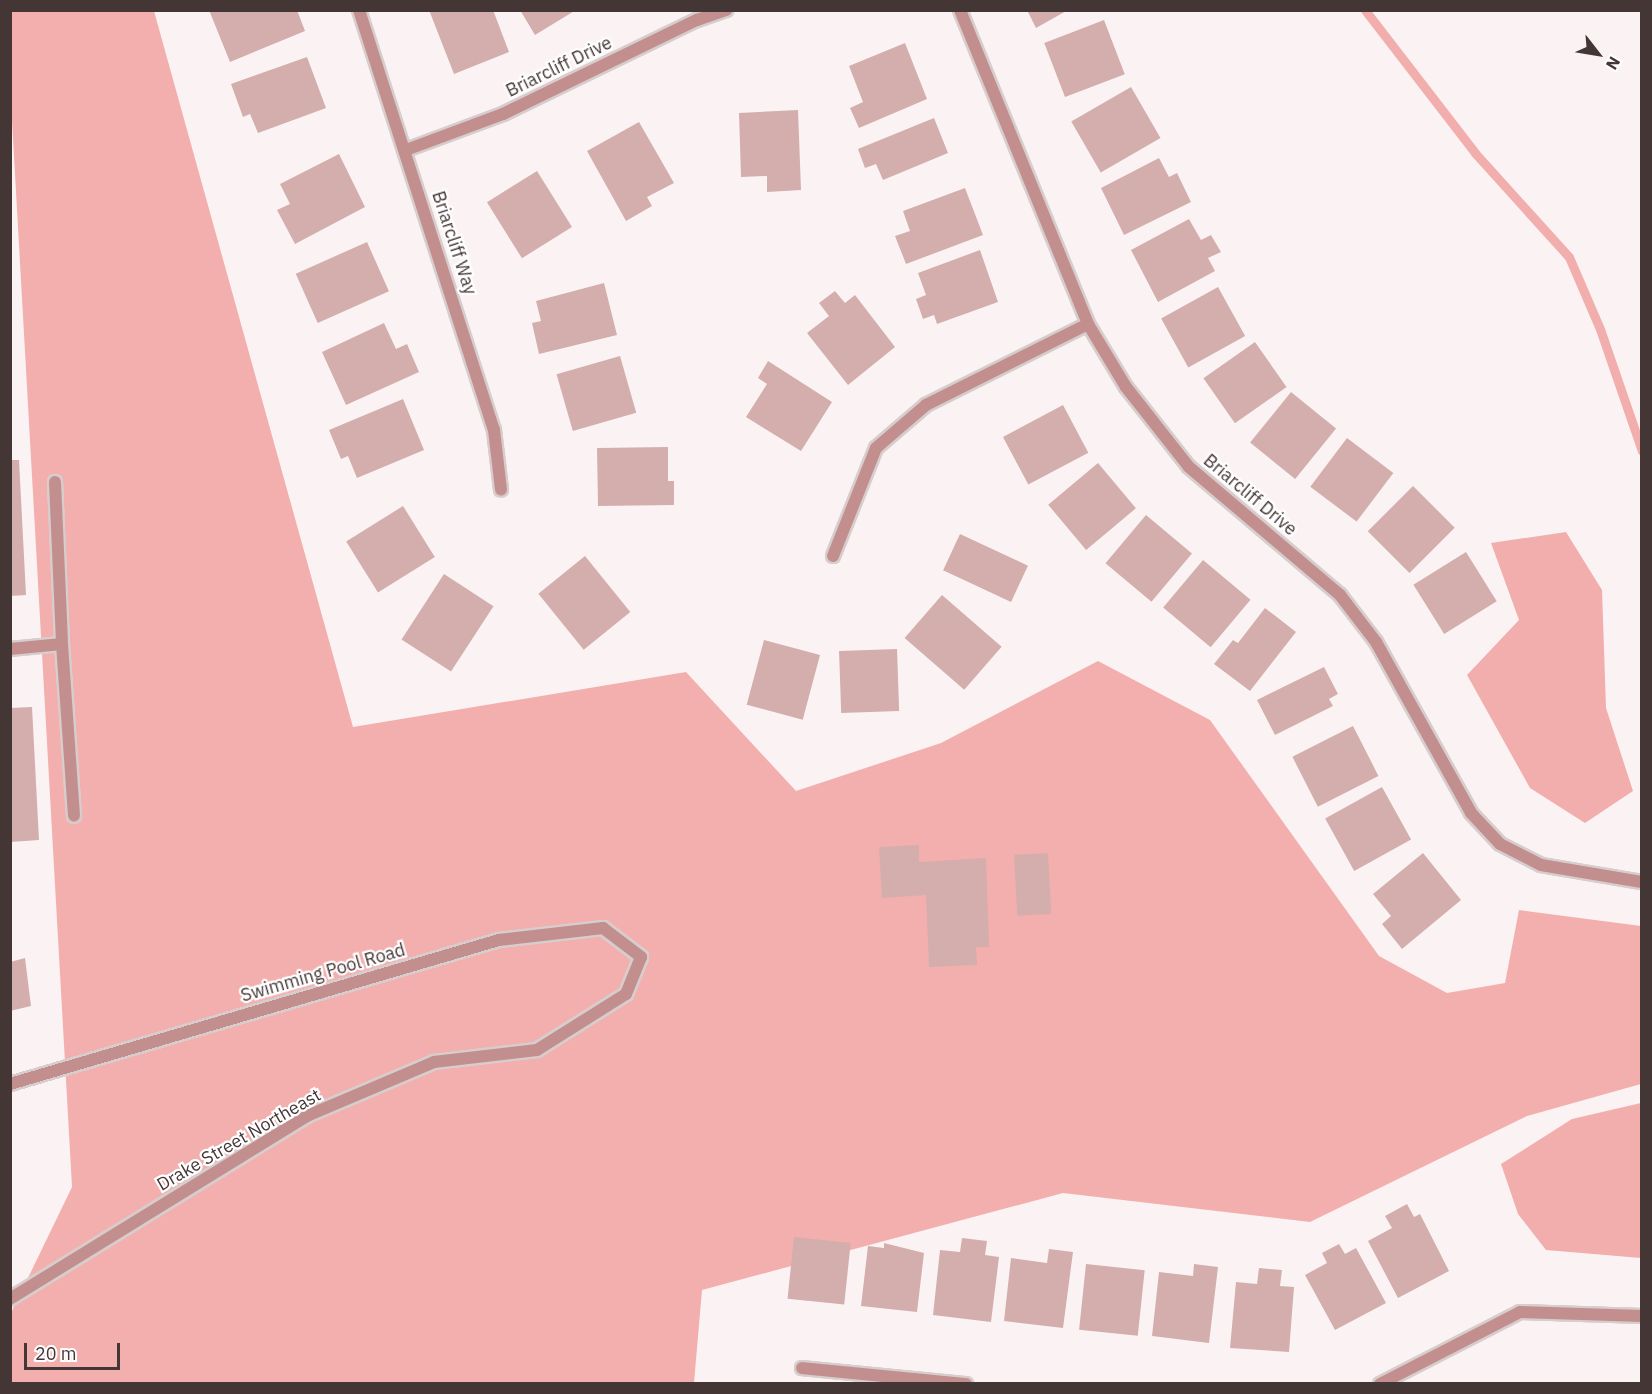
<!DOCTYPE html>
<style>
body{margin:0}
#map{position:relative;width:1652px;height:1394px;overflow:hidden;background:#fbf3f3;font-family:"IBM Plex Sans",sans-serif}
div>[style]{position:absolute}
.forest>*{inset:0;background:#f3afae}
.water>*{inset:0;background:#f2aead}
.stream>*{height:9px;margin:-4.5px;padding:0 4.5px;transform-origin:4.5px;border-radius:4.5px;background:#f2aead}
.building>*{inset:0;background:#d3aead;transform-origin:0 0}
.roads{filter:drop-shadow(2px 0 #d7cdcd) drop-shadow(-2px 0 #d7cdcd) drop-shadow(0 2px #d7cdcd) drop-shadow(0 -2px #d7cdcd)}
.lane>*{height:12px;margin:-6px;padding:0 6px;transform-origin:6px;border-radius:6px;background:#c38f8e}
.street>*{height:12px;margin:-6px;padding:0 6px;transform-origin:6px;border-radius:6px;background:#c38f8e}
span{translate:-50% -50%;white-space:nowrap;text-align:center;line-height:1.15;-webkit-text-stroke:4.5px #fff;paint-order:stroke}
.street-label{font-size:18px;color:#453636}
.frame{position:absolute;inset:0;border:12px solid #453636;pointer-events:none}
.north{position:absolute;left:1568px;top:24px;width:60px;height:60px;-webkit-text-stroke:4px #fff;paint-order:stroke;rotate:121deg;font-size:16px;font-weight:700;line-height:24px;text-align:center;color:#453636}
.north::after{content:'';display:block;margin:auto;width:21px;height:27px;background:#453636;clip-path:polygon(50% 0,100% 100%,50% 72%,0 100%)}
.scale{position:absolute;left:24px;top:1343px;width:96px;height:27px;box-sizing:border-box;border:3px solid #453636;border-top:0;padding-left:8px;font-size:18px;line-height:21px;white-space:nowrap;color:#453636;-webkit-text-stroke:4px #fff;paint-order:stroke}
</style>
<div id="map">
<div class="forest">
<i style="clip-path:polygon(11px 11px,154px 11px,353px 727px,686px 672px,796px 791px,941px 743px,1098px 661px,1210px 720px,1379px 956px,1447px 993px,1505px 983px,1519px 910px,1641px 926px,1641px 1084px,1527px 1116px,1310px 1222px,1063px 1193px,702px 1290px,694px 1383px,11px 1383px,10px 1315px,72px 1187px,11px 103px)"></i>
</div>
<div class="water">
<i style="clip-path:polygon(1566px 532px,1602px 590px,1606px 708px,1633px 791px,1585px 823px,1530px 788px,1467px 675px,1519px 620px,1491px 543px)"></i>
<i style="clip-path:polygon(1641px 1103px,1641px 1258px,1546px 1250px,1518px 1214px,1501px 1164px,1572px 1119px)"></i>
</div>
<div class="stream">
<i style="left:1365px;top:10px;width:180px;rotate:52.4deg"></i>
<i style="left:1475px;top:153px;width:140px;rotate:47.9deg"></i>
<i style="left:1569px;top:257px;width:78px;rotate:66.7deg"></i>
<i style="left:1600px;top:329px;width:129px;rotate:71deg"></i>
</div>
<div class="building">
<i style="clip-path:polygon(209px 10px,297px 10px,305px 31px,230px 62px)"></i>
<i style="clip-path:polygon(429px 10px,493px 10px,509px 52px,454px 74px)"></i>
<i style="clip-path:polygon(520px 10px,576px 10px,535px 35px)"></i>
<i style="clip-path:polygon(1027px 10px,1068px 10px,1036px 28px)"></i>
<i style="left:1104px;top:20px;width:58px;height:64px;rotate:69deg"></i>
<i style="clip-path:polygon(905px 43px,927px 99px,859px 128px,850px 108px,863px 102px,849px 66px)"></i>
<i style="clip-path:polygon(307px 57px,326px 108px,258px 133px,250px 114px,243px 117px,231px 84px)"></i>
<i style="left:1131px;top:87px;width:59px;height:69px;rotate:60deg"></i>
<i style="clip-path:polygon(798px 110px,801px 190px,767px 192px,767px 176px,741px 177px,739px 113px)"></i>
<i style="clip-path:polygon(934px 118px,948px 153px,883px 180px,876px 164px,865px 168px,858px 149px)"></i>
<i style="clip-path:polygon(639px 122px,674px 183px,647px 197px,652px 206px,626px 221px,587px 151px)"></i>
<i style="clip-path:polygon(339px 154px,365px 207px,295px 244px,277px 210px,290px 204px,280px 184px)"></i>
<i style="clip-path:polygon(1159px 158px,1169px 177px,1177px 173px,1191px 202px,1124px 235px,1101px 188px)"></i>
<i style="left:537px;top:171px;width:66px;height:59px;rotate:58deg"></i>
<i style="clip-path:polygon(965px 188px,983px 235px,906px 264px,895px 236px,910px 231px,903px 211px)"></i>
<i style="clip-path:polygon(1189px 219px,1201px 240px,1211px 235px,1221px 252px,1208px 258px,1215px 271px,1158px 302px,1131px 250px)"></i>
<i style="left:367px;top:242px;width:54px;height:78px;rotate:66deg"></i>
<i style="clip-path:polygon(980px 250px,998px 302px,937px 324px,934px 315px,923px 319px,916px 299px,926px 295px,918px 273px)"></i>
<i style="clip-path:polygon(604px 283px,617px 335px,539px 354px,532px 323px,541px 321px,536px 301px)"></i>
<i style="left:1218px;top:287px;width:56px;height:65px;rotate:61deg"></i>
<i style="clip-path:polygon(835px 291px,845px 303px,855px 295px,895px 347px,848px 385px,807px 333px,829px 316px,819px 303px)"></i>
<i style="clip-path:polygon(384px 323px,396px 349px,407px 344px,419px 372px,346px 405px,322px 352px)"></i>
<i style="left:1255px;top:342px;width:55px;height:63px;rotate:55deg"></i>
<i style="left:620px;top:356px;width:59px;height:66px;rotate:74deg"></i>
<i style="clip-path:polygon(768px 361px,832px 402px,801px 451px,746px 417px,767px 384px,758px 378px)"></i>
<i style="left:1291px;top:392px;width:58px;height:65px;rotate:39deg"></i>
<i style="clip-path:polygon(403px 399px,424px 450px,357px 478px,348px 456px,341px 459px,329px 430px)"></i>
<i style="left:1063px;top:405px;width:54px;height:68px;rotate:62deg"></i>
<i style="left:1347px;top:438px;width:58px;height:61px;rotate:37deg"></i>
<i style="clip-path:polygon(668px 447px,668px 481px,674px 481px,674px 505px,598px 506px,597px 448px)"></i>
<i style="clip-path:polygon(10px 460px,19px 460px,26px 595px,10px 596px)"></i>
<i style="left:1098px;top:463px;width:59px;height:65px;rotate:50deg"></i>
<i style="left:1413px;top:486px;width:59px;height:64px;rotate:45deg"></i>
<i style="left:403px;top:506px;width:60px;height:67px;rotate:58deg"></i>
<i style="left:1146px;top:515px;width:60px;height:63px;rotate:40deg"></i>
<i style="left:960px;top:534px;width:75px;height:40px;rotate:25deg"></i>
<i style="left:1466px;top:552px;width:58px;height:62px;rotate:58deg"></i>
<i style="left:585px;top:556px;width:72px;height:60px;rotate:51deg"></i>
<i style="left:1203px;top:560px;width:62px;height:62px;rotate:40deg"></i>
<i style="left:444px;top:574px;width:59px;height:78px;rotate:33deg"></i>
<i style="left:942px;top:595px;width:79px;height:57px;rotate:41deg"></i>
<i style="clip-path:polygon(1265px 608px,1296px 632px,1250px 691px,1214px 664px,1233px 640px,1238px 643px)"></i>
<i style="left:764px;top:640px;width:58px;height:67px;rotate:15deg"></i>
<i style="left:897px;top:649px;width:62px;height:58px;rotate:88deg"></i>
<i style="clip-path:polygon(1324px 667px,1338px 694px,1329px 699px,1333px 706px,1275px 735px,1257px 700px)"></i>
<i style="clip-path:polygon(32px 707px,39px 840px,10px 842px,10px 708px)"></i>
<i style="left:1353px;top:726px;width:56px;height:68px;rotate:63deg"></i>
<i style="left:1382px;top:787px;width:60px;height:65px;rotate:61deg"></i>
<i style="clip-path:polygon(919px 845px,919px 862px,986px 858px,989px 947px,976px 947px,977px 965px,929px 967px,926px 895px,882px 898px,879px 847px)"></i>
<i style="left:1048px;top:853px;width:61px;height:34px;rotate:87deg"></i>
<i style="clip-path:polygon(1423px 853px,1461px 900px,1402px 949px,1382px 924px,1391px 916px,1373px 894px)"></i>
<i style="clip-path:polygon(25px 958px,31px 1006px,10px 1011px,10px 962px)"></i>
<i style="clip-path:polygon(1407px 1204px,1414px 1217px,1420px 1214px,1449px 1271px,1398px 1298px,1368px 1241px,1392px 1228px,1385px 1216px)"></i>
<i style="left:794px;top:1237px;width:57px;height:62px;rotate:6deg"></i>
<i style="clip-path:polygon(962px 1238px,987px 1241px,985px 1255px,999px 1257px,991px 1322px,933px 1315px,940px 1250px,960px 1252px)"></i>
<i style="clip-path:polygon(884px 1243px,924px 1253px,917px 1312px,861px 1306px,868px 1246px,884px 1248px)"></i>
<i style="clip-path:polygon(1339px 1244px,1345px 1254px,1356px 1248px,1386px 1303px,1335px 1330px,1305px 1275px,1327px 1263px,1322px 1253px)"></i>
<i style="clip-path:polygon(1049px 1249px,1073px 1252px,1063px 1328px,1004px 1321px,1011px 1258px,1047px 1263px)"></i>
<i style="left:1086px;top:1264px;width:59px;height:66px;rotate:6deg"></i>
<i style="clip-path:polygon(1194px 1264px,1218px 1267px,1209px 1343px,1152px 1336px,1159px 1272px,1193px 1276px)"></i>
<i style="clip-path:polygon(1259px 1268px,1282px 1270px,1280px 1286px,1294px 1287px,1289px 1352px,1230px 1348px,1236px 1282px,1257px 1284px)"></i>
</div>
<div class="roads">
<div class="lane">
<i style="left:55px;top:482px;width:162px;rotate:87.5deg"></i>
<i style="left:10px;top:649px;width:52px;rotate:-5.5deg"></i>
<i style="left:62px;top:644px;width:172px;rotate:86deg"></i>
</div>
<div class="street">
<i style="left:359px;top:10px;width:441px;rotate:72.2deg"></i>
<i style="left:494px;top:430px;width:60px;rotate:83.3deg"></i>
<i style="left:960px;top:10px;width:339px;rotate:67.8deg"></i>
<i style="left:1088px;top:324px;width:74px;rotate:58.9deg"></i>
<i style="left:1126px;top:387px;width:102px;rotate:51.8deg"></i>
<i style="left:1189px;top:467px;width:198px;rotate:40.3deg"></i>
<i style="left:1340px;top:595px;width:59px;rotate:52.5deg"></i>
<i style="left:1376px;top:642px;width:196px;rotate:60.9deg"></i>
<i style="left:1471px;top:813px;width:42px;rotate:46.9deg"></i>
<i style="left:1500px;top:844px;width:46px;rotate:27.1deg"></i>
<i style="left:1541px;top:865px;width:102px;rotate:9.6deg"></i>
<i style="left:406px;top:150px;width:103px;rotate:-20.4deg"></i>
<i style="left:503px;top:114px;width:216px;rotate:-25.9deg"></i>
<i style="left:697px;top:20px;width:31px;rotate:-19deg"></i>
<i style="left:833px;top:556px;width:116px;rotate:-68.3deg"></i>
<i style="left:876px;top:448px;width:66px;rotate:-40.7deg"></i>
<i style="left:926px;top:405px;width:181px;rotate:-26.6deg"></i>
<i style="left:10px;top:1084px;width:510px;rotate:-16.41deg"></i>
<i style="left:499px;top:940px;width:105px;rotate:-6.6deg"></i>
<i style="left:603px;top:928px;width:48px;rotate:37.3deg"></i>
<i style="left:641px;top:957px;width:40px;rotate:112deg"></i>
<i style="left:626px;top:994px;width:105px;rotate:147.8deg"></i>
<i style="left:537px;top:1050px;width:104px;rotate:173.4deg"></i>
<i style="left:434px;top:1062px;width:138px;rotate:157deg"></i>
<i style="left:307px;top:1116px;width:349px;rotate:148.4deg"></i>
<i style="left:802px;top:1368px;width:165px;rotate:5.6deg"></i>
<i style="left:1380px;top:1384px;width:157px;rotate:-27.2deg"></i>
<i style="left:1520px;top:1312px;width:122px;rotate:1.9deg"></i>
</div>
</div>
<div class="street-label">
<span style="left:559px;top:67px;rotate:-26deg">Briarcliff Drive</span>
<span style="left:454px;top:243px;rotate:72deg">Briarcliff Way</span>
<span style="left:1250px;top:495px;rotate:40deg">Briarcliff Drive</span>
<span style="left:323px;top:973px;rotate:-16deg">Swimming Pool Road</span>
<span style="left:239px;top:1140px;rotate:-30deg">Drake Street Northeast</span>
</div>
<div class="frame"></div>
<div class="north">N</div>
<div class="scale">20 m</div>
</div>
